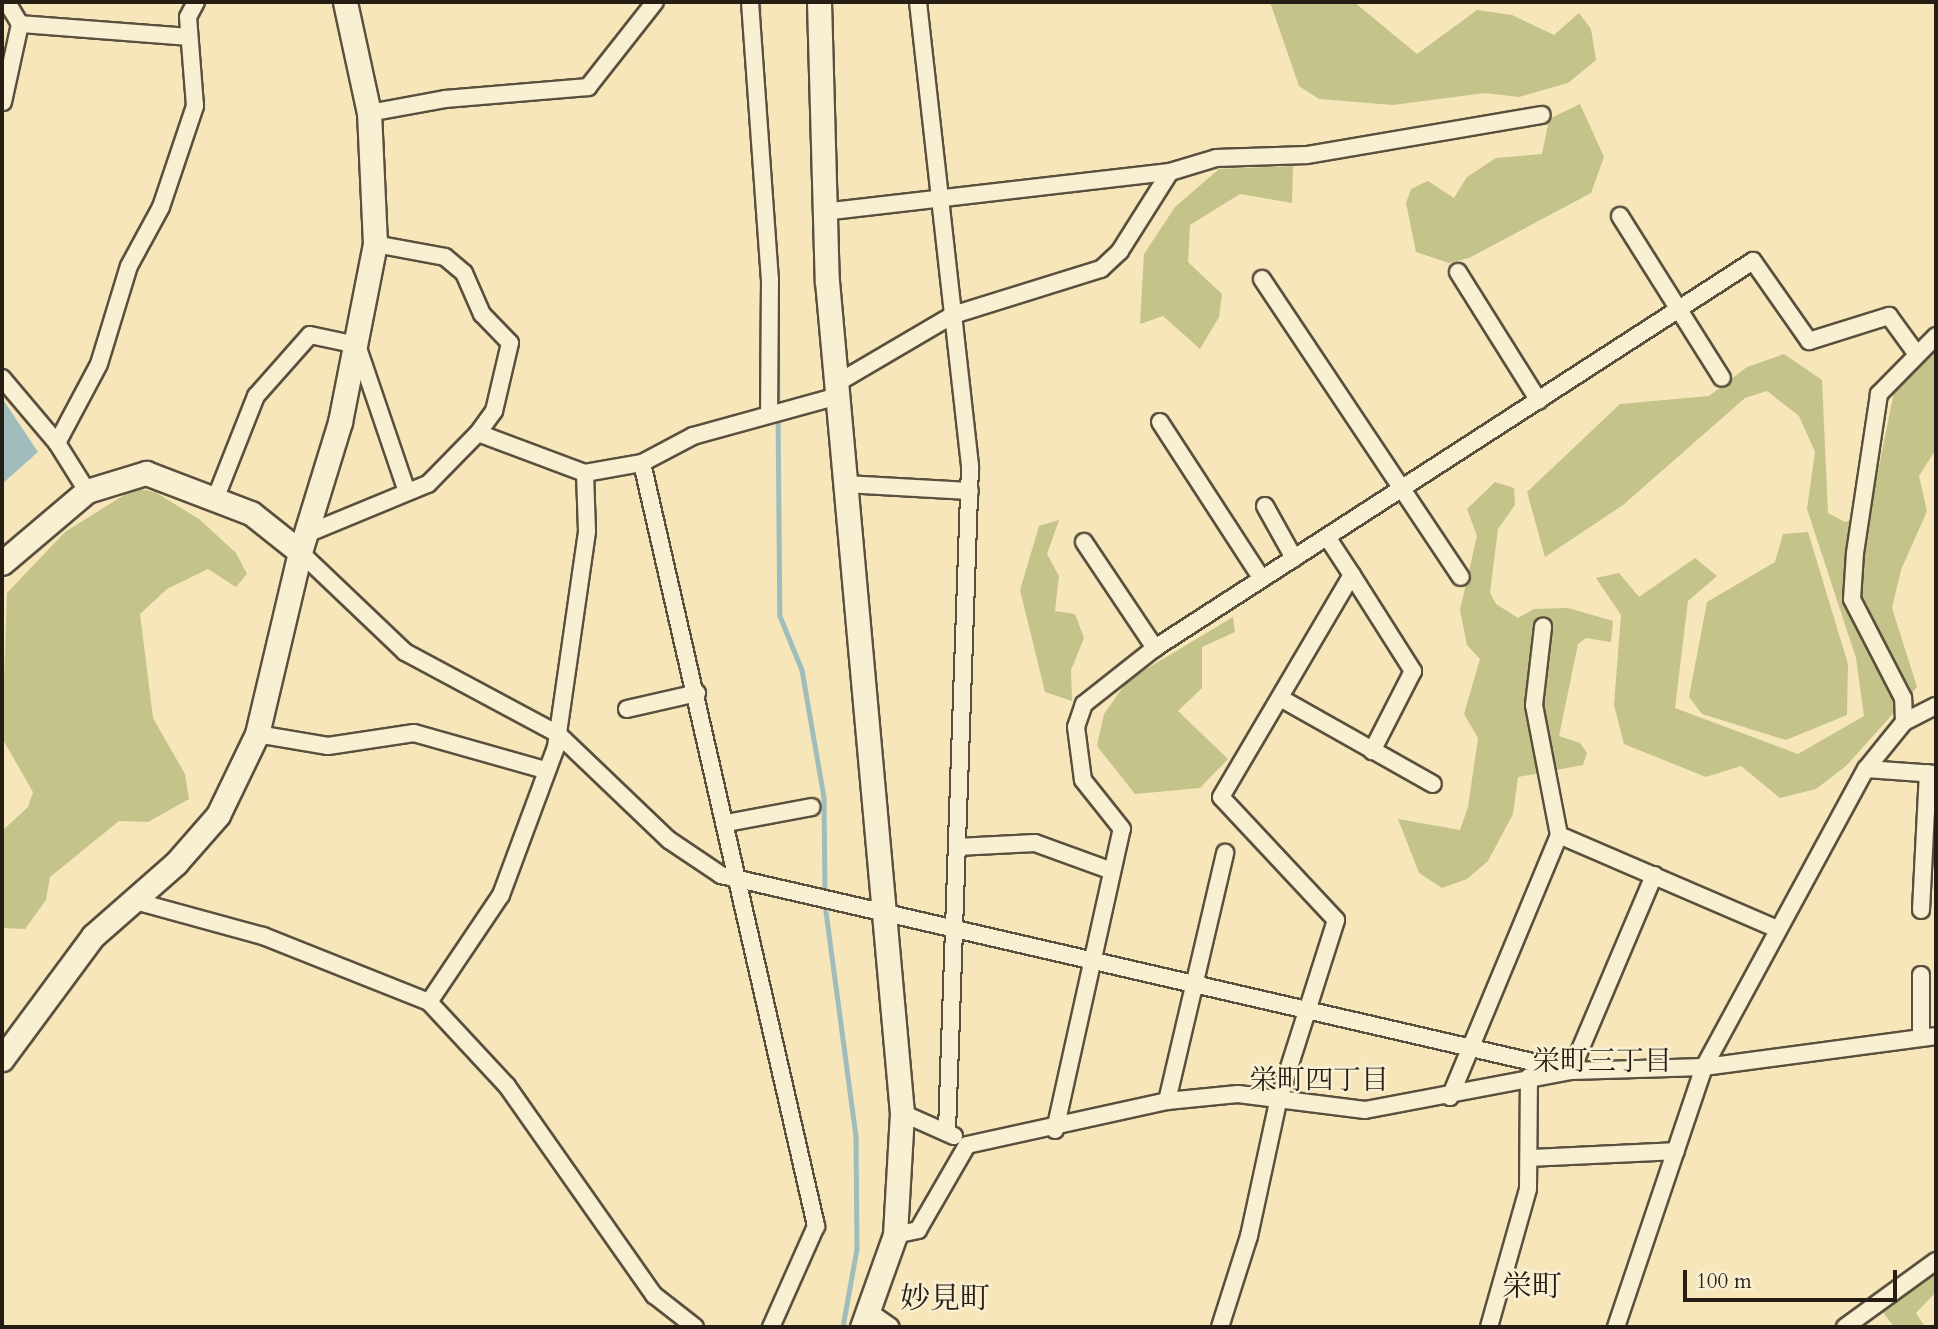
<!DOCTYPE html>
<meta charset="utf-8">
<style>
body{margin:0}
#map{position:relative;width:1938px;height:1329px;overflow:hidden;background:#f6e6ba;font-family:Cardo,"Noto Serif JP",serif}
div>[style]{position:absolute}
.green>*{inset:0;background:#c4c38a}
.water>*{inset:0;background:#a1bdbb}
.stream>*{height:4.5px;margin:-2.25px;padding:0 2.25px;transform-origin:2.25px;border-radius:2.25px;background:#a1bdbb}
.roads{filter:drop-shadow(2px 0 #5a503e) drop-shadow(-2px 0 #5a503e) drop-shadow(0 2px #5a503e) drop-shadow(0 -2px #5a503e)}
.street>*{height:16px;margin:-8px;padding:0 8px;transform-origin:8px;border-radius:8px;background:#f9efd2}
.secondary>*{height:23px;margin:-11.5px;padding:0 11.5px;transform-origin:11.5px;border-radius:11.5px;background:#f9efd2}
span{translate:-50% -50%;white-space:nowrap;text-align:center;line-height:1.15;-webkit-text-stroke:5px #f9efd2;paint-order:stroke}
.neighbourhood-label{font-size:28px;color:#261e15}
.quarter-label{font-size:30px;color:#261e15}
.frame{position:absolute;inset:0;border:4px solid #261e15;pointer-events:none}
.scale{position:absolute;left:1683px;top:1270px;width:214px;height:32px;box-sizing:border-box;border:4px solid #261e15;border-top:0;padding-left:9px;font-size:21px;line-height:24px;white-space:nowrap;color:#261e15;-webkit-text-stroke:5px #f9efd2;paint-order:stroke}
</style>
<div id="map">
<div class="green">
<i style="clip-path:polygon(1270px 2px,1354px 2px,1417px 54px,1477px 10px,1512px 15px,1554px 35px,1579px 13px,1591px 29px,1596px 60px,1568px 83px,1519px 97px,1485px 93px,1393px 105px,1319px 99px,1299px 86px)"></i>
<i style="clip-path:polygon(1580px 104px,1604px 157px,1591px 193px,1469px 258px,1449px 263px,1416px 252px,1406px 203px,1411px 189px,1428px 181px,1454px 198px,1467px 177px,1496px 158px,1542px 154px,1549px 119px)"></i>
<i style="clip-path:polygon(1293px 166px,1292px 203px,1240px 194px,1190px 225px,1188px 262px,1222px 294px,1219px 317px,1200px 349px,1163px 316px,1140px 324px,1144px 254px,1175px 207px,1219px 169px)"></i>
<i style="clip-path:polygon(1936px 349px,1936px 449px,1919px 476px,1927px 511px,1901px 570px,1892px 608px,1917px 687px,1846px 766px,1816px 789px,1780px 798px,1741px 766px,1706px 777px,1624px 744px,1614px 705px,1621px 615px,1596px 578px,1619px 573px,1639px 597px,1695px 558px,1717px 576px,1688px 601px,1675px 708px,1798px 754px,1864px 716px,1856px 658px,1807px 509px,1815px 452px,1799px 416px,1767px 391px,1745px 398px,1623px 505px,1545px 557px,1527px 492px,1620px 404px,1709px 396px,1747px 367px,1784px 354px,1822px 380px,1828px 513px,1845px 522px,1869px 516px,1895px 387px)"></i>
<i style="clip-path:polygon(1495px 482px,1514px 488px,1515px 505px,1498px 529px,1490px 593px,1496px 604px,1518px 618px,1534px 609px,1568px 608px,1613px 621px,1611px 642px,1586px 638px,1578px 644px,1559px 736px,1580px 743px,1587px 753px,1583px 765px,1518px 777px,1513px 814px,1488px 861px,1467px 879px,1442px 888px,1419px 873px,1398px 819px,1460px 830px,1468px 807px,1478px 738px,1464px 714px,1480px 659px,1467px 645px,1460px 610px,1477px 536px,1467px 509px)"></i>
<i style="clip-path:polygon(135px 488px,155px 492px,199px 519px,236px 553px,247px 574px,236px 587px,208px 569px,167px 589px,140px 614px,153px 718px,185px 774px,189px 799px,148px 822px,119px 821px,50px 877px,46px 900px,25px 929px,2px 928px,2px 831px,28px 807px,33px 792px,2px 738px,7px 593px,65px 532px)"></i>
<i style="clip-path:polygon(1059px 520px,1047px 554px,1059px 576px,1055px 611px,1075px 614px,1084px 638px,1071px 670px,1072px 701px,1045px 692px,1020px 590px,1039px 526px)"></i>
<i style="clip-path:polygon(1808px 532px,1848px 664px,1847px 715px,1786px 740px,1702px 714px,1689px 697px,1707px 602px,1775px 562px,1783px 534px)"></i>
<i style="clip-path:polygon(1233px 617px,1235px 632px,1202px 647px,1202px 688px,1178px 711px,1228px 759px,1200px 788px,1135px 794px,1097px 746px,1104px 714px,1128px 680px)"></i>
<i style="clip-path:polygon(1936px 1268px,1936px 1292px,1916px 1313px,1925px 1327px,1894px 1327px,1882px 1311px)"></i>
</div>
<div class="water">
<i style="clip-path:polygon(2px 398px,38px 452px,2px 484px)"></i>
</div>
<div class="stream">
<i style="left:759px;top:2px;width:23px;rotate:90deg"></i>
<i style="left:777px;top:292px;width:324px;rotate:89.5deg"></i>
<i style="left:780px;top:616px;width:58px;rotate:67.8deg"></i>
<i style="left:802px;top:670px;width:129px;rotate:80.2deg"></i>
<i style="left:824px;top:797px;width:99px;rotate:89.4deg"></i>
<i style="left:825px;top:904px;width:234px;rotate:82.4deg"></i>
<i style="left:856px;top:1136px;width:113px;rotate:89.5deg"></i>
<i style="left:857px;top:1249px;width:79px;rotate:100.2deg"></i>
</div>
<div class="roads">
<div class="street">
<i style="left:750px;top:2px;width:278px;rotate:85.9deg"></i>
<i style="left:770px;top:279px;width:131px;rotate:90.4deg"></i>
<i style="left:918px;top:2px;width:467px;rotate:83.6deg"></i>
<i style="left:970px;top:466px;width:665px;rotate:91.98deg"></i>
<i style="left:20px;top:24px;width:169px;rotate:4.4deg"></i>
<i style="left:3px;top:102px;width:80px;rotate:-77.7deg"></i>
<i style="left:20px;top:24px;width:26px;rotate:-121deg"></i>
<i style="left:369px;top:113px;width:77px;rotate:-10.4deg"></i>
<i style="left:445px;top:99px;width:144px;rotate:-4.8deg"></i>
<i style="left:588px;top:87px;width:108px;rotate:-51.8deg"></i>
<i style="left:823px;top:212px;width:349px;rotate:-6.6deg"></i>
<i style="left:1170px;top:172px;width:48px;rotate:-16.9deg"></i>
<i style="left:1216px;top:158px;width:91px;rotate:-1.9deg"></i>
<i style="left:1307px;top:155px;width:238px;rotate:-9.7deg"></i>
<i style="left:1620px;top:216px;width:191px;rotate:57.8deg"></i>
<i style="left:375px;top:244px;width:71px;rotate:10.5deg"></i>
<i style="left:445px;top:257px;width:25px;rotate:40deg"></i>
<i style="left:464px;top:273px;width:45px;rotate:66.3deg"></i>
<i style="left:482px;top:314px;width:40px;rotate:46deg"></i>
<i style="left:510px;top:343px;width:70px;rotate:103.2deg"></i>
<i style="left:494px;top:411px;width:27px;rotate:126deg"></i>
<i style="left:1458px;top:272px;width:152px;rotate:57.9deg"></i>
<i style="left:1262px;top:279px;width:358px;rotate:56.3deg"></i>
<i style="left:2px;top:378px;width:85px;rotate:49.8deg"></i>
<i style="left:57px;top:443px;width:57px;rotate:58deg"></i>
<i style="left:837px;top:383px;width:134px;rotate:-30.4deg"></i>
<i style="left:953px;top:315px;width:155px;rotate:-17.3deg"></i>
<i style="left:1101px;top:269px;width:26px;rotate:-43deg"></i>
<i style="left:1120px;top:251px;width:93px;rotate:-57.7deg"></i>
<i style="left:1160px;top:422px;width:187px;rotate:57deg"></i>
<i style="left:57px;top:443px;width:89px;rotate:-62deg"></i>
<i style="left:99px;top:364px;width:102px;rotate:-73deg"></i>
<i style="left:129px;top:266px;width:67px;rotate:-61.5deg"></i>
<i style="left:161px;top:207px;width:107px;rotate:-71.4deg"></i>
<i style="left:195px;top:106px;width:89px;rotate:-94.5deg"></i>
<i style="left:188px;top:17px;width:17px;rotate:-62deg"></i>
<i style="left:642px;top:463px;width:783px;rotate:77.15deg"></i>
<i style="left:816px;top:1226px;width:111px;rotate:114deg"></i>
<i style="left:844px;top:484px;width:126px;rotate:3.2deg"></i>
<i style="left:216px;top:497px;width:109px;rotate:-68.4deg"></i>
<i style="left:256px;top:396px;width:81px;rotate:-48.5deg"></i>
<i style="left:310px;top:335px;width:48px;rotate:12deg"></i>
<i style="left:357px;top:345px;width:155px;rotate:71.2deg"></i>
<i style="left:1265px;top:506px;width:60px;rotate:60.9deg"></i>
<i style="left:304px;top:535px;width:134px;rotate:-22.4deg"></i>
<i style="left:428px;top:484px;width:71px;rotate:-45.6deg"></i>
<i style="left:478px;top:433px;width:114px;rotate:20.5deg"></i>
<i style="left:585px;top:473px;width:58px;rotate:-10deg"></i>
<i style="left:642px;top:463px;width:58px;rotate:-27.9deg"></i>
<i style="left:693px;top:436px;width:150px;rotate:-15.4deg"></i>
<i style="left:1084px;top:542px;width:128px;rotate:56.2deg"></i>
<i style="left:300px;top:552px;width:145px;rotate:43.6deg"></i>
<i style="left:405px;top:652px;width:174px;rotate:28.2deg"></i>
<i style="left:558px;top:734px;width:153px;rotate:43.7deg"></i>
<i style="left:669px;top:840px;width:63px;rotate:33.9deg"></i>
<i style="left:721px;top:875px;width:872px;rotate:12.98deg"></i>
<i style="left:1352px;top:575px;width:114px;rotate:57.6deg"></i>
<i style="left:1413px;top:671px;width:90px;rotate:117.1deg"></i>
<i style="left:1282px;top:699px;width:173px;rotate:29.4deg"></i>
<i style="left:627px;top:709px;width:72px;rotate:-12.9deg"></i>
<i style="left:1904px;top:722px;width:36px;rotate:-27deg"></i>
<i style="left:257px;top:734px;width:72px;rotate:9.6deg"></i>
<i style="left:328px;top:746px;width:87px;rotate:-8.6deg"></i>
<i style="left:414px;top:733px;width:136px;rotate:15.8deg"></i>
<i style="left:1866px;top:769px;width:70px;rotate:4.1deg"></i>
<i style="left:727px;top:823px;width:86px;rotate:-10.7deg"></i>
<i style="left:1559px;top:835px;width:235px;rotate:23.3deg"></i>
<i style="left:957px;top:847px;width:78px;rotate:-2.9deg"></i>
<i style="left:1035px;top:843px;width:82px;rotate:20deg"></i>
<i style="left:135px;top:901px;width:133px;rotate:15.3deg"></i>
<i style="left:263px;top:936px;width:179px;rotate:21.7deg"></i>
<i style="left:429px;top:1002px;width:115px;rotate:47.1deg"></i>
<i style="left:507px;top:1086px;width:256px;rotate:54.9deg"></i>
<i style="left:654px;top:1295px;width:52px;rotate:38deg"></i>
<i style="left:1921px;top:910px;width:137px;rotate:-87.1deg"></i>
<i style="left:429px;top:1002px;width:129px;rotate:-56.1deg"></i>
<i style="left:501px;top:895px;width:158px;rotate:-69.6deg"></i>
<i style="left:556px;top:747px;width:218px;rotate:-81.8deg"></i>
<i style="left:587px;top:531px;width:58px;rotate:-92deg"></i>
<i style="left:1921px;top:1037px;width:62px;rotate:-90deg"></i>
<i style="left:1571px;top:1071px;width:213px;rotate:-67deg"></i>
<i style="left:1450px;top:1097px;width:284px;rotate:-67.4deg"></i>
<i style="left:1559px;top:835px;width:132px;rotate:-100.9deg"></i>
<i style="left:1534px;top:705px;width:79px;rotate:-83.4deg"></i>
<i style="left:1167px;top:1101px;width:255px;rotate:-76.8deg"></i>
<i style="left:902px;top:1113px;width:57px;rotate:23.9deg"></i>
<i style="left:1055px;top:1130px;width:308px;rotate:-77.5deg"></i>
<i style="left:1122px;top:829px;width:63px;rotate:-128.5deg"></i>
<i style="left:1083px;top:780px;width:53px;rotate:-97.5deg"></i>
<i style="left:1076px;top:727px;width:24px;rotate:-71deg"></i>
<i style="left:1084px;top:704px;width:90px;rotate:-38.3deg"></i>
<i style="left:1155px;top:648px;width:712px;rotate:-32.91deg"></i>
<i style="left:1753px;top:261px;width:98px;rotate:55deg"></i>
<i style="left:1809px;top:341px;width:84px;rotate:-17.4deg"></i>
<i style="left:1889px;top:316px;width:46px;rotate:53.9deg"></i>
<i style="left:1530px;top:1158px;width:146px;rotate:-2.7deg"></i>
<i style="left:895px;top:1235px;width:24px;rotate:-12deg"></i>
<i style="left:918px;top:1230px;width:98px;rotate:-60deg"></i>
<i style="left:967px;top:1145px;width:205px;rotate:-12.4deg"></i>
<i style="left:1167px;top:1101px;width:71px;rotate:-5.6deg"></i>
<i style="left:1238px;top:1094px;width:128px;rotate:7.2deg"></i>
<i style="left:1365px;top:1110px;width:210px;rotate:-10.7deg"></i>
<i style="left:1571px;top:1071px;width:133px;rotate:-1.7deg"></i>
<i style="left:1704px;top:1067px;width:234px;rotate:-7.6deg"></i>
<i style="left:871px;top:1313px;width:24px;rotate:35deg"></i>
<i style="left:1220px;top:1327px;width:96px;rotate:-72.3deg"></i>
<i style="left:1249px;top:1236px;width:137px;rotate:-77.8deg"></i>
<i style="left:1278px;top:1102px;width:191px;rotate:-72.3deg"></i>
<i style="left:1336px;top:920px;width:168px;rotate:-133.1deg"></i>
<i style="left:1221px;top:797px;width:258px;rotate:-59.5deg"></i>
<i style="left:1352px;top:575px;width:45px;rotate:-123.3deg"></i>
<i style="left:1489px;top:1327px;width:143px;rotate:-74.2deg"></i>
<i style="left:1528px;top:1189px;width:112px;rotate:-89.5deg"></i>
<i style="left:1616px;top:1327px;width:274px;rotate:-71.3deg"></i>
<i style="left:1704px;top:1067px;width:339px;rotate:-61.5deg"></i>
<i style="left:1866px;top:769px;width:60px;rotate:-51deg"></i>
<i style="left:1904px;top:722px;width:24px;rotate:-92deg"></i>
<i style="left:1903px;top:698px;width:111px;rotate:-117.3deg"></i>
<i style="left:1852px;top:599px;width:46px;rotate:-86.3deg"></i>
<i style="left:1855px;top:553px;width:161px;rotate:-81.4deg"></i>
<i style="left:1879px;top:394px;width:81px;rotate:-45.5deg"></i>
<i style="left:1845px;top:1327px;width:112px;rotate:-36deg"></i>
</div>
<div class="secondary">
<i style="left:819px;top:2px;width:279px;rotate:88.4deg"></i>
<i style="left:827px;top:281px;width:835px;rotate:84.85deg"></i>
<i style="left:902px;top:1113px;width:122px;rotate:93.3deg"></i>
<i style="left:895px;top:1235px;width:98px;rotate:109.7deg"></i>
<i style="left:2px;top:563px;width:111px;rotate:-40.3deg"></i>
<i style="left:87px;top:491px;width:62px;rotate:-17deg"></i>
<i style="left:146px;top:473px;width:112px;rotate:20.9deg"></i>
<i style="left:251px;top:513px;width:63px;rotate:38.5deg"></i>
<i style="left:2px;top:1059px;width:153px;rotate:-53.5deg"></i>
<i style="left:93px;top:936px;width:111px;rotate:-41.3deg"></i>
<i style="left:176px;top:863px;width:64px;rotate:-48.8deg"></i>
<i style="left:218px;top:815px;width:90px;rotate:-64.3deg"></i>
<i style="left:257px;top:734px;width:187px;rotate:-76.7deg"></i>
<i style="left:300px;top:552px;width:136px;rotate:-72.9deg"></i>
<i style="left:340px;top:422px;width:181px;rotate:-78.9deg"></i>
<i style="left:375px;top:244px;width:131px;rotate:-92.6deg"></i>
<i style="left:369px;top:113px;width:114px;rotate:-102.2deg"></i>
</div>
</div>
<div class="neighbourhood-label">
<span style="left:1602px;top:1061px">栄町三丁目</span>
<span style="left:1319px;top:1080px">栄町四丁目</span>
</div>
<div class="quarter-label">
<span style="left:1532px;top:1287px">栄町</span>
<span style="left:945px;top:1299px">妙見町</span>
</div>
<div class="frame"></div>
<div class="scale">100 m</div>
</div>
